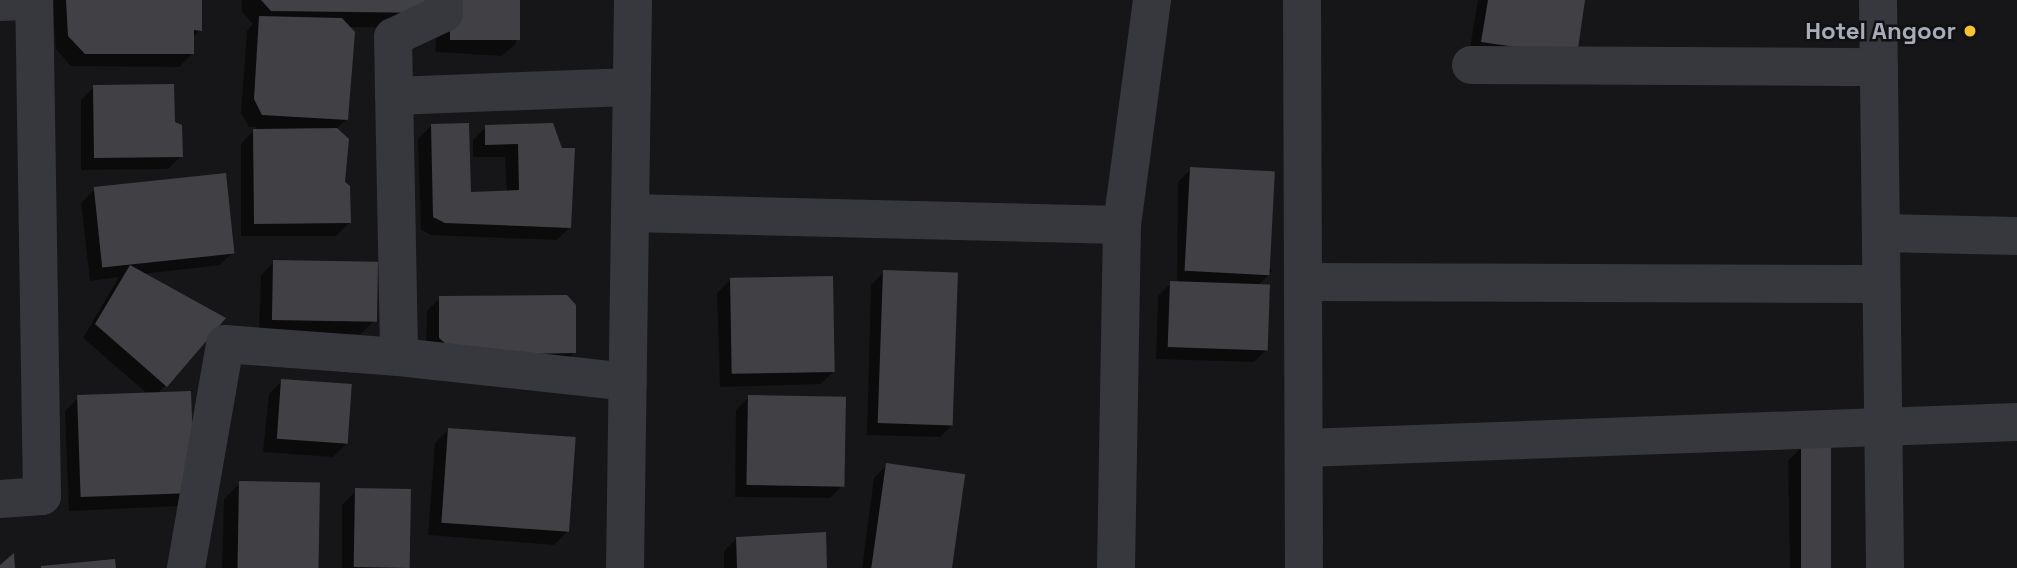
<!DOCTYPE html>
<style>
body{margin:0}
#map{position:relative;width:2017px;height:568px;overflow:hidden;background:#161618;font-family:"Space Grotesk",sans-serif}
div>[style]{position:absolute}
.shadow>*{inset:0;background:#0007}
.building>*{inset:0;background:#414145;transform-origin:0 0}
.street>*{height:38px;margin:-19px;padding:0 19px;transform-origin:19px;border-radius:19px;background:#37383d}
.dots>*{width:19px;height:19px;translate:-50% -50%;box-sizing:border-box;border:4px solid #111113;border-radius:50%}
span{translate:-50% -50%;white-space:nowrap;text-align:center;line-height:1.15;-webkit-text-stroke:5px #111113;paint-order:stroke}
.poi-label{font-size:24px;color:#a8acb9;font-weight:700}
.right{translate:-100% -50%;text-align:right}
</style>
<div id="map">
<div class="shadow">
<i style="clip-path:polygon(52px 0,200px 0,200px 30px,192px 38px,192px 54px,179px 67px,71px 66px,56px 49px)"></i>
<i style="clip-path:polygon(242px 0,431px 0,415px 28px,348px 27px,347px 119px,336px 129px,349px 223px,336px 236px,241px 236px,241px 144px,257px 127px,249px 127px,241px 113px,247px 31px,253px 24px,242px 12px)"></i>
<i style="clip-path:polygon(439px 0,518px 0,516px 43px,502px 56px,435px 52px)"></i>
<i style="clip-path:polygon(1478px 0,1584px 0,1575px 55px,1469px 54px)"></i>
<i style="clip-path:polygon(94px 87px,173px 123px,181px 156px,168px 169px,81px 170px,81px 100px)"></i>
<i style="clip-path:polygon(552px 125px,570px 227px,557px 240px,431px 235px,421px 230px,418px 139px,431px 126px,469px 194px,507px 193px,505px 157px,473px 157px,473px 140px,486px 127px)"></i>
<i style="clip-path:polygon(1191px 169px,1272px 271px,1258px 285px,1267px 349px,1254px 362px,1156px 359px,1158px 296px,1171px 283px,1177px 283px,1178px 182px)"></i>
<i style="clip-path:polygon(94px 190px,233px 252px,220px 265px,143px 274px,166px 385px,157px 394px,189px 393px,180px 506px,69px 511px,65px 411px,78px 398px,149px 395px,83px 338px,119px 277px,90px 281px,81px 203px)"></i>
<i style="clip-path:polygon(274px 262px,374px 321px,361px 334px,259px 332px,261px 275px)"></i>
<i style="clip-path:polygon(884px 272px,953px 424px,940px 437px,867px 435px,871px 285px)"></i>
<i style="clip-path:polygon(730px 280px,834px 371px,821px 384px,720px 387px,717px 293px)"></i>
<i style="clip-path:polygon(440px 298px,574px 353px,561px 366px,426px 351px,427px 311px)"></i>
<i style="clip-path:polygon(282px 381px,346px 444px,333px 457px,263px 452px,269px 394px)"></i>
<i style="clip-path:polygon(749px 397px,843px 485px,830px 498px,735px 497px,736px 410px)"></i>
<i style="clip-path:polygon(448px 430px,567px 532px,554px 545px,428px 535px,435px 443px)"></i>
<i style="clip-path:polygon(1801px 448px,1831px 568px,1790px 568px,1788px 461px)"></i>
<i style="clip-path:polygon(887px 465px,950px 568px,862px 568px,874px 478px)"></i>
<i style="clip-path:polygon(240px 483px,316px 568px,222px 568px,224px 499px)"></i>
<i style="clip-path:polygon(355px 492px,408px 568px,342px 568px,342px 505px)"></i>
<i style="clip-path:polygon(737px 538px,825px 568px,724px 568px,724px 551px)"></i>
</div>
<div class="building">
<i style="clip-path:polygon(66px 0,202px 0,202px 31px,194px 30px,194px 54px,85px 54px,68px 36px)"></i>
<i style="clip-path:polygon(261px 0,433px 0,432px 13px,271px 11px)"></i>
<i style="left:450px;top:0;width:70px;height:40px"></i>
<i style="clip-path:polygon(1488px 0,1585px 0,1577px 56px,1481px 42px)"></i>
<i style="clip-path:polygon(259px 16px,342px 18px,355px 32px,348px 120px,262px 115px,254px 99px)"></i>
<i style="clip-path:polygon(174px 84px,175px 122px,182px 125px,183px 157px,94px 158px,93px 85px)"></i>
<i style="clip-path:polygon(469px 123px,471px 192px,519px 190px,518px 144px,485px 145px,485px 125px,553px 123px,562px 148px,575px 148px,571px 228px,445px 223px,433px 217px,431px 124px)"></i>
<i style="clip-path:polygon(337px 128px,349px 139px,345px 182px,350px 186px,351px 223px,254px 224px,253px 129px)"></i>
<i style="left:1190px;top:167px;width:85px;height:104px;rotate:3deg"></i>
<i style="left:226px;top:173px;width:81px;height:133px;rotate:84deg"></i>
<i style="left:273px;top:260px;width:105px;height:60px;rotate:1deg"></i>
<i style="clip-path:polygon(130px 265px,226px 318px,167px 387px,95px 324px)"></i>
<i style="left:883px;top:270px;width:75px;height:153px;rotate:2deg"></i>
<i style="left:833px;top:276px;width:96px;height:103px;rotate:89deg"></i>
<i style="left:1170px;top:281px;width:100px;height:66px;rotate:2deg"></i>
<i style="clip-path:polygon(567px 295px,576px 305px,576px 353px,459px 355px,439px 338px,439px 296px)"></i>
<i style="left:281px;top:379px;width:71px;height:60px;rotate:4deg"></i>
<i style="left:191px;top:391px;width:102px;height:114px;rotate:88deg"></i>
<i style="left:748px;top:395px;width:98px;height:90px;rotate:1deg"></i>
<i style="left:448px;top:428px;width:128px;height:95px;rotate:4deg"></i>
<i style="left:1801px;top:446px;width:30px;height:122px"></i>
<i style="left:886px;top:463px;width:80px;height:106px;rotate:8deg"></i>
<i style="left:239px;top:481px;width:81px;height:87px;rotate:1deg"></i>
<i style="left:411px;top:489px;width:79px;height:56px;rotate:91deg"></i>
<i style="clip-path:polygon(826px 532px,827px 568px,737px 568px,736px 537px)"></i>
<i style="clip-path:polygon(14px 553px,15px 568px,0 568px,0 565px)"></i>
<i style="clip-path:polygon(115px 559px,116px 568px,41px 568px,41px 566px)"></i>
</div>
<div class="street">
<i style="left:444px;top:0;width:13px;rotate:90deg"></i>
<i style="left:444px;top:13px;width:56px;rotate:154.8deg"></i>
<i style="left:393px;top:37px;width:320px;rotate:88.9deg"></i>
<i style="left:399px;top:357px;width:230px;rotate:6.2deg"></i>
<i style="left:1302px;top:0;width:568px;rotate:89.8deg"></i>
<i style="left:1878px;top:0;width:568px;rotate:89.29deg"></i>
<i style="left:0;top:2px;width:34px;rotate:-2deg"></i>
<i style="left:1471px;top:65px;width:408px;rotate:0.3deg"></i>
<i style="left:394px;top:96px;width:238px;rotate:-2.2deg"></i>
<i style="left:630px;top:213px;width:492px;rotate:1.4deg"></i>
<i style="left:1881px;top:233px;width:136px;rotate:1.3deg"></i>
<i style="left:1303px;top:282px;width:578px;rotate:0.2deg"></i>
<i style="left:1304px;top:448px;width:713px;rotate:-2.09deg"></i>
<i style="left:0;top:499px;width:42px;rotate:-4.1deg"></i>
<i style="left:42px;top:496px;width:496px;rotate:-90.9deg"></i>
<i style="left:186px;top:568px;width:227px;rotate:-80.1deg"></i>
<i style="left:225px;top:344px;width:174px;rotate:4.3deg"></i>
<i style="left:625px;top:568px;width:568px;rotate:-89.19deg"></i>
<i style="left:1116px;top:568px;width:343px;rotate:-89deg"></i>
<i style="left:1122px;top:225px;width:227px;rotate:-82.4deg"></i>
</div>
<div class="dots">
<i style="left:1970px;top:31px;background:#f5c232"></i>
</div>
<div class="poi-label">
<span class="right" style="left:1956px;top:31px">Hotel Angoor</span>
</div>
</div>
